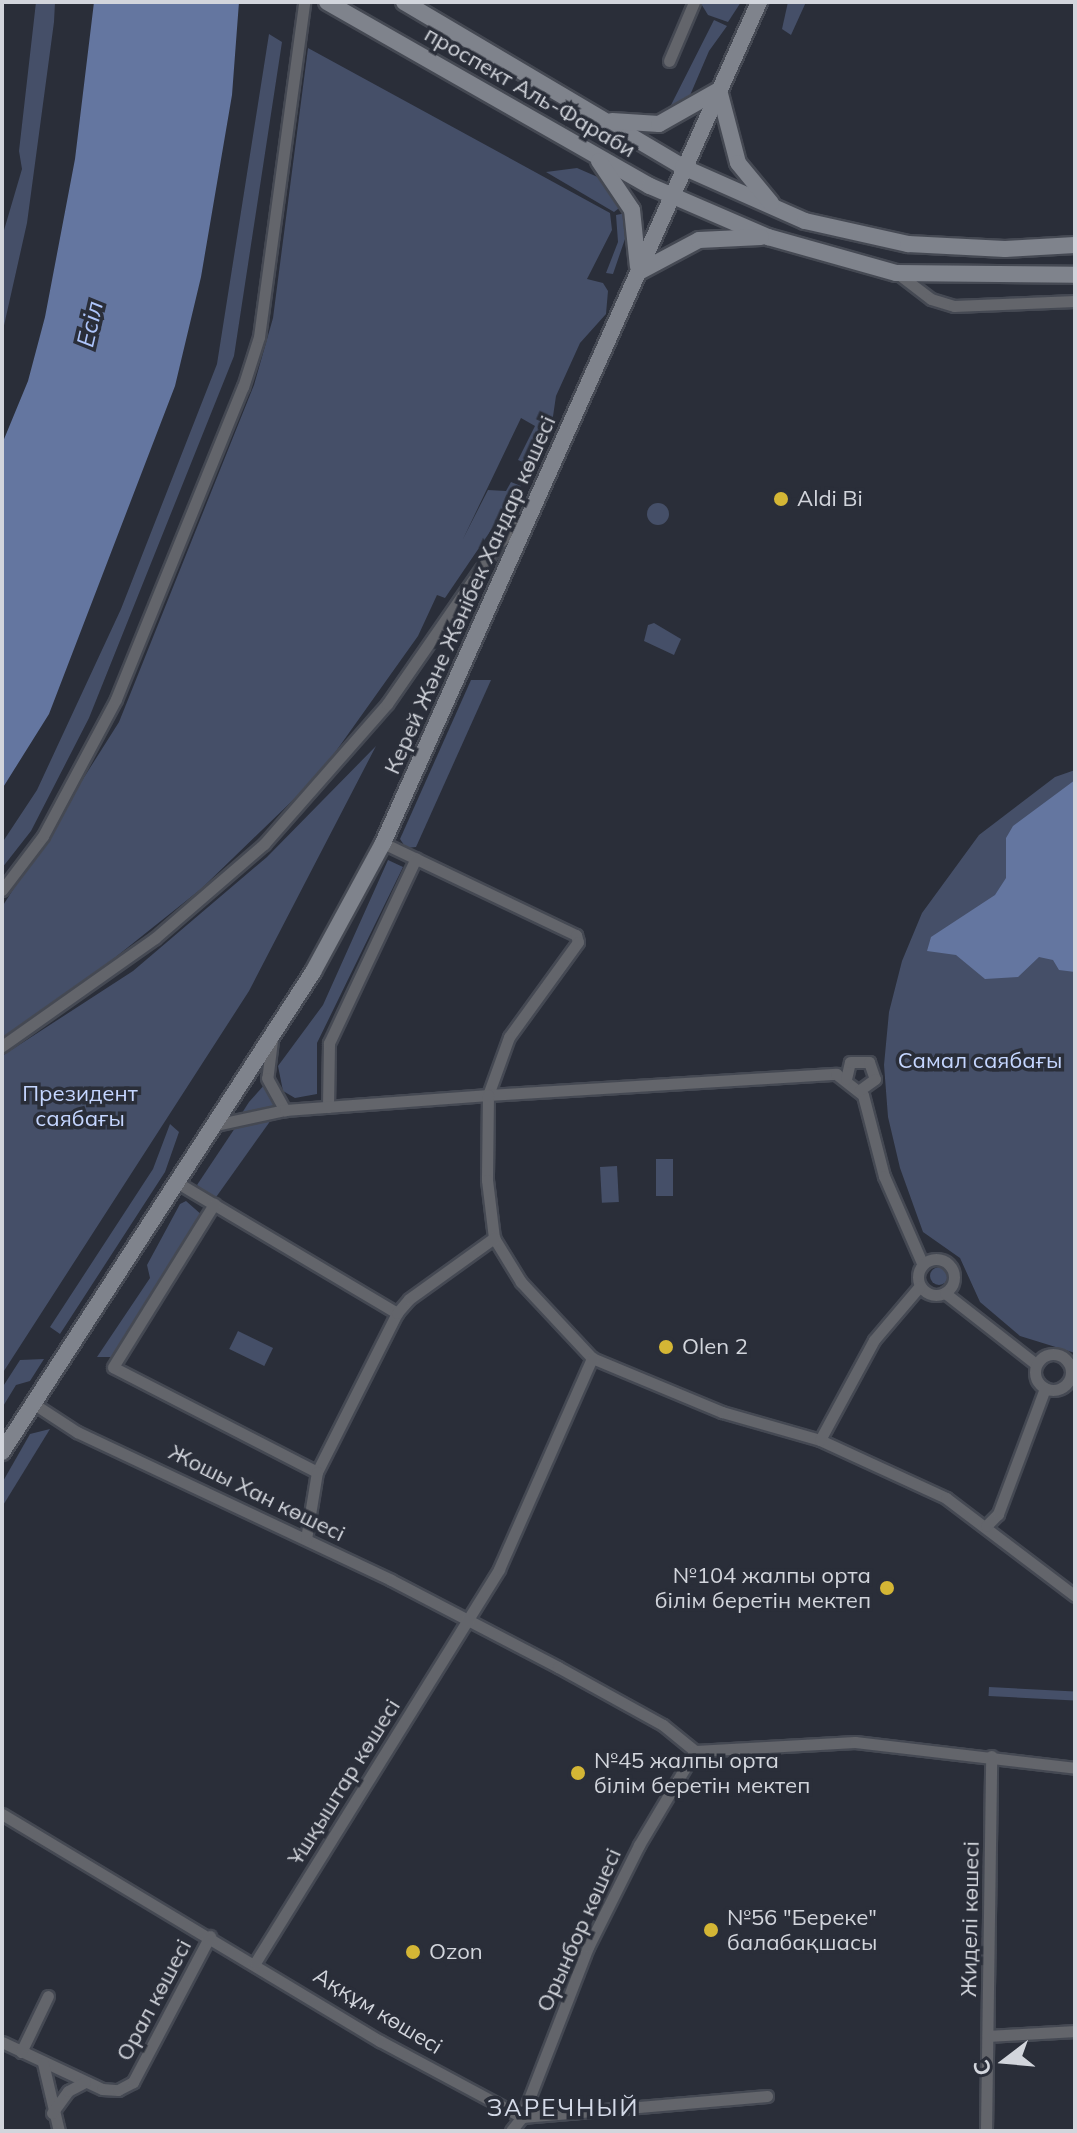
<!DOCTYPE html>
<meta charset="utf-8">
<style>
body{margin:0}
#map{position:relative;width:1077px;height:2133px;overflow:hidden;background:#2a2e39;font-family:Mulish,sans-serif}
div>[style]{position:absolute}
.green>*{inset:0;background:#454f68;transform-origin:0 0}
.round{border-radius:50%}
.water>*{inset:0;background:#6476a0}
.roads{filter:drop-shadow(2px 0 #454953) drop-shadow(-2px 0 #454953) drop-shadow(0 2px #454953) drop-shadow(0 -2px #454953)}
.minor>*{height:11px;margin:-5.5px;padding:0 5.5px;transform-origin:5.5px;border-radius:5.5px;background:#63656b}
.minor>.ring{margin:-5.5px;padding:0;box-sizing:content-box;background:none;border:11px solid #63656b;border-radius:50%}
.secondary>*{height:16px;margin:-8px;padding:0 8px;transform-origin:8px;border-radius:8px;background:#7f838c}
.dots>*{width:22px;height:22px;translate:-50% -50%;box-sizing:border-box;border:4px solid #2a2e39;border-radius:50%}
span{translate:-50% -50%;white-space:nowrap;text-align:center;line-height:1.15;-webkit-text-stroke:7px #2a2e39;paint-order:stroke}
.street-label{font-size:22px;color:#d2d5dc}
.poi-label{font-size:22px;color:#d2d5dc}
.left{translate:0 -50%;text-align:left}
.right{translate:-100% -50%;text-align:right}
.park-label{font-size:22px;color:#c5d6ff}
.water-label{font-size:24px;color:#aec5fa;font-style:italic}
.neighbourhood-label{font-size:24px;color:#d4dae8;letter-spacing:2px}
.frame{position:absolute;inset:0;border:4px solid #d2d5dc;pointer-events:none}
.north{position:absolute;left:965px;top:2021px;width:80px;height:80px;-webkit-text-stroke:6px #2a2e39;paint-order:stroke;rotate:254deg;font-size:22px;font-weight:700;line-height:32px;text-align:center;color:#d2d5dc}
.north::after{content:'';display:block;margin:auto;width:28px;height:36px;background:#d2d5dc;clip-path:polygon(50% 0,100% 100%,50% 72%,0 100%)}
</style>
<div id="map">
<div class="green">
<i style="clip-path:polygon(36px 2px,55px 2px,54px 22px,27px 223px,3px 330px,2px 237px,22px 169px,19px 151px)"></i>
<i style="clip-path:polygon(700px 2px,741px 2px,728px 22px,708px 15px)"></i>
<i style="clip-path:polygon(788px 2px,806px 2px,791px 35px,782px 29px)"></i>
<i style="clip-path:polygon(714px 20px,727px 26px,709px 51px,688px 100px,669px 109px)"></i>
<i style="clip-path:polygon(269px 34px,282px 42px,234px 356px,89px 718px,31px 831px,2px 868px,2px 843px,37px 790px,121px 609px,217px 364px)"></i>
<i style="clip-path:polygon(308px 48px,610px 213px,612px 230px,587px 279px,603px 283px,608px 291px,606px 314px,580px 343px,556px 396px,551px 430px,532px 466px,518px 460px,535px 426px,521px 418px,463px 539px,488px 490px,506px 491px,511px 482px,521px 486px,445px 598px,437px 595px,418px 636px,319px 775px,201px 889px,58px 1003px,2px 1038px,2px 907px,119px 722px,254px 385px,273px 318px)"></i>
<i style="clip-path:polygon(577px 168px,600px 178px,623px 205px,614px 212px,546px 172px)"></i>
<i style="clip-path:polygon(626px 213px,626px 236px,613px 274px,606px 273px,618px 242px,616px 215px)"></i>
<i class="round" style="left:647px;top:503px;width:22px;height:22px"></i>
<i style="clip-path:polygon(654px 623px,681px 639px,674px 655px,644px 641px,648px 625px)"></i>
<i style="clip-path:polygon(471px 680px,491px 680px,416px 847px,406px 848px,400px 839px)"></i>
<i style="clip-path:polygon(376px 746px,249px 991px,2px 1374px,2px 1056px,133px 971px,267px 857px)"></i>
<i style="clip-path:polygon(1075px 770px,1075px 1353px,1020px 1336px,980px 1302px,960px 1258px,923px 1232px,900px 1168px,888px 1117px,884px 1065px,889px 1012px,902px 961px,922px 913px,979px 835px,1055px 777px)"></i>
<i style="clip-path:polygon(388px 860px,403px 867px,317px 1043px,317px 1094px,295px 1098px,283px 1091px,278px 1066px,323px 1005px)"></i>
<i style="clip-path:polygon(265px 1084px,277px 1106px,242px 1113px,249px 1102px)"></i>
<i style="clip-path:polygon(271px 1120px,214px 1200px,197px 1185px,235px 1128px)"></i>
<i style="clip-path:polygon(170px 1124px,179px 1132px,165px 1172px,60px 1334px,50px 1327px,153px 1169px)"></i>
<i style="left:656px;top:1159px;width:17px;height:37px"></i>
<i style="left:617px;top:1166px;width:36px;height:17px;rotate:87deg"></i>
<i style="clip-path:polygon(186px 1201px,203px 1216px,112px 1357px,97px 1357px,150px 1278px,147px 1265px,180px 1204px)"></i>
<i class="round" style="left:930px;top:1267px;width:18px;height:18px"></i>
<i style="left:238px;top:1331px;width:39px;height:20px;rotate:26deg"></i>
<i style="clip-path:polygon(44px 1359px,30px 1381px,16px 1385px,2px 1408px,2px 1388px,20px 1360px)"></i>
<i style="clip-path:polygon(50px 1429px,2px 1507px,2px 1483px,30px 1434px)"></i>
<i style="left:989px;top:1687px;width:86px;height:9px;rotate:3deg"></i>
</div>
<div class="water">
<i style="clip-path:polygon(94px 2px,239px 2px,232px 95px,201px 277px,175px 386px,49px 714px,2px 789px,2px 444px,28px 381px,45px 317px,75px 159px)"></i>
<i style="clip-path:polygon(1075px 780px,1075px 972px,1059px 970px,1053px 960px,1039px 957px,1018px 977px,985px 979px,956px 955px,927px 951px,931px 937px,995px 895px,1006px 878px,1006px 838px,1013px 826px)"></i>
</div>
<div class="roads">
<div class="minor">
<i style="left:669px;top:61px;width:64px;rotate:-67deg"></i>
<i style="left:897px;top:273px;width:43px;rotate:37.4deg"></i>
<i style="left:931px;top:299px;width:24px;rotate:17deg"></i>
<i style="left:954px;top:306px;width:121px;rotate:-2.4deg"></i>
<i style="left:383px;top:843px;width:214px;rotate:25.5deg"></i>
<i style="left:576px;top:935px;width:7px;rotate:74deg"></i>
<i style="left:578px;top:942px;width:117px;rotate:126deg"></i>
<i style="left:509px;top:1037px;width:62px;rotate:109.9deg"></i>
<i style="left:488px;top:1095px;width:349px;rotate:-3.5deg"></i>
<i style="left:836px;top:1074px;width:34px;rotate:38deg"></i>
<i style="left:863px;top:1095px;width:84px;rotate:75.5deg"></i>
<i style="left:884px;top:1176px;width:95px;rotate:66.4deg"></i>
<i style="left:2px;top:890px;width:68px;rotate:-52.8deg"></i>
<i style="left:43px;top:836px;width:155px;rotate:-61.9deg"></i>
<i style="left:116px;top:699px;width:337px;rotate:-67.9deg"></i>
<i style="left:243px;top:387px;width:52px;rotate:-72.3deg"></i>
<i style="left:259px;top:337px;width:338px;rotate:-82.3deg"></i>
<i style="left:272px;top:1040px;width:38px;rotate:97deg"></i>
<i style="left:267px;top:1078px;width:37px;rotate:61deg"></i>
<i style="left:2px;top:1046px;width:187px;rotate:-35.2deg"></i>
<i style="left:155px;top:938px;width:144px;rotate:-40.8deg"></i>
<i style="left:264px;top:844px;width:186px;rotate:-48.7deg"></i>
<i style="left:387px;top:704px;width:193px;rotate:-55.3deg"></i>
<i style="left:497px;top:545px;width:40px;rotate:-43deg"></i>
<i style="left:846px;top:1079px;width:17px;rotate:-77deg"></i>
<i style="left:850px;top:1062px;width:19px"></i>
<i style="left:869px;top:1062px;width:18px;rotate:71deg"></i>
<i style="left:875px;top:1079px;width:19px;rotate:144deg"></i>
<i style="left:328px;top:1107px;width:64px;rotate:-89.1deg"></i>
<i style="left:329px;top:1043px;width:204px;rotate:-64.8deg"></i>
<i style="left:215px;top:1125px;width:72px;rotate:-12.1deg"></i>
<i style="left:285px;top:1110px;width:204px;rotate:-4.2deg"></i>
<i style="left:488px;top:1095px;width:85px;rotate:90.7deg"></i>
<i style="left:487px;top:1180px;width:58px;rotate:83.1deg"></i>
<i style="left:494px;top:1238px;width:52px;rotate:58.5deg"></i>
<i style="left:521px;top:1282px;width:104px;rotate:46.9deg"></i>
<i style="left:592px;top:1358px;width:141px;rotate:22.6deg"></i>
<i style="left:722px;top:1412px;width:102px;rotate:15.9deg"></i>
<i style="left:820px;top:1440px;width:139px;rotate:24.7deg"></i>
<i style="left:946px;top:1498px;width:162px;rotate:37.2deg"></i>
<i style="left:178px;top:1183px;width:255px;rotate:30.7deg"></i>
<i style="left:397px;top:1313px;width:178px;rotate:116.7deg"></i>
<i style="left:317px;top:1472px;width:229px;rotate:-152.8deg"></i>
<i style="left:113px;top:1367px;width:192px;rotate:-58.2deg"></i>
<i class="ring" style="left:918px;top:1259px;width:25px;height:25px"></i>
<i style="left:945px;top:1293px;width:115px;rotate:38deg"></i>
<i style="left:397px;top:1313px;width:18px;rotate:-49deg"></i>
<i style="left:409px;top:1299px;width:105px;rotate:-35.7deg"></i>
<i class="ring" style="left:1035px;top:1354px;width:25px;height:25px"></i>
<i style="left:31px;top:1402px;width:55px;rotate:33.1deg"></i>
<i style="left:77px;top:1432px;width:347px;rotate:25.2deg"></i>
<i style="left:391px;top:1580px;width:188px;rotate:27.5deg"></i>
<i style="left:558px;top:1667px;width:120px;rotate:28.9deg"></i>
<i style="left:663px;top:1725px;width:41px;rotate:39.1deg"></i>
<i style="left:820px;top:1440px;width:114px;rotate:-61.6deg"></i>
<i style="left:874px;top:1340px;width:71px;rotate:-49.6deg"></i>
<i style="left:986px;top:1526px;width:17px;rotate:-45deg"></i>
<i style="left:998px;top:1514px;width:134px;rotate:-69.5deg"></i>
<i style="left:306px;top:1539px;width:68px;rotate:-80.7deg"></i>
<i style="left:695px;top:1751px;width:160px;rotate:-3.2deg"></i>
<i style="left:855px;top:1742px;width:222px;rotate:6.7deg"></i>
<i style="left:2px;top:1814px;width:441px;rotate:31deg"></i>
<i style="left:380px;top:2041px;width:161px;rotate:28.2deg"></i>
<i style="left:522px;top:2117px;width:246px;rotate:-4.9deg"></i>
<i style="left:255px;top:1963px;width:463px;rotate:-58.2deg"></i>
<i style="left:499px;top:1569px;width:231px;rotate:-66.2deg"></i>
<i style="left:988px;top:2036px;width:87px;rotate:-3.3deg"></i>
<i style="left:2px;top:2042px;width:110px;rotate:25.2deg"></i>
<i style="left:102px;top:2089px;width:16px;rotate:4deg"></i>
<i style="left:118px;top:2090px;width:17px;rotate:-28deg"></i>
<i style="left:133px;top:2082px;width:165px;rotate:-62.2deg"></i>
<i style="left:21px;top:2052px;width:62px;rotate:-64.3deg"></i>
<i style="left:43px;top:2063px;width:70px;rotate:76.8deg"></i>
<i style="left:52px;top:2113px;width:27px;rotate:-54deg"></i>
<i style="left:68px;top:2091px;width:19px;rotate:-28deg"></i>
<i style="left:511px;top:2131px;width:18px;rotate:-52deg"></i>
<i style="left:522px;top:2117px;width:182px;rotate:-68.8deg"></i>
<i style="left:588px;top:1947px;width:114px;rotate:-63.4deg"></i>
<i style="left:639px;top:1845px;width:109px;rotate:-59.2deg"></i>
<i style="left:986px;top:2131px;width:375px;rotate:-89.2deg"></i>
</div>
<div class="secondary">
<i style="left:327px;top:2px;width:372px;rotate:29.7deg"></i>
<i style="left:650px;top:186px;width:129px;rotate:23.4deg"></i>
<i style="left:768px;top:237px;width:133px;rotate:15.7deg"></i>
<i style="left:896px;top:273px;width:179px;rotate:0.6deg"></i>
<i style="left:404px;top:2px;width:324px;rotate:30.6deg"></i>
<i style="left:683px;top:167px;width:133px;rotate:23.9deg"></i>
<i style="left:805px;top:221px;width:106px;rotate:12.6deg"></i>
<i style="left:908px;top:244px;width:97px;rotate:3deg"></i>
<i style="left:1005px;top:249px;width:70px;rotate:-3.3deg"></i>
<i style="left:612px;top:121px;width:47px;rotate:3.7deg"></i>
<i style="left:659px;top:124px;width:69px;rotate:-29.5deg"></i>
<i style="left:719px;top:90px;width:75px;rotate:75.4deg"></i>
<i style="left:738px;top:163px;width:52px;rotate:50.5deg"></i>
<i style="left:599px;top:161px;width:59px;rotate:56deg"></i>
<i style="left:632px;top:210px;width:57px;rotate:84deg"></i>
<i style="left:639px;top:272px;width:68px;rotate:-28.1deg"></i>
<i style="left:699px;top:240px;width:62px;rotate:-2.8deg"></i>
<i style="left:2px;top:1452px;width:572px;rotate:-57.06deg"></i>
<i style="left:313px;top:972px;width:147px;rotate:-61.5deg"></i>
<i style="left:383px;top:843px;width:921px;rotate:-65.91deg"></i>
</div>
</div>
<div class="dots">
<i style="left:781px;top:499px;background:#d4b635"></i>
<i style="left:666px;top:1347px;background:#d4b635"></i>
<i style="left:887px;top:1588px;background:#d4b635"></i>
<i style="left:578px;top:1773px;background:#d4b635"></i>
<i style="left:711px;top:1930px;background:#d4b635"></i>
<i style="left:413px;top:1952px;background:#d4b635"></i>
</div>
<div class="street-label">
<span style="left:530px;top:92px;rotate:30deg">проспект Аль-Фараби</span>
<span style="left:470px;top:595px;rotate:-66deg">Керей Және Жәнібек Хандар көшесі</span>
<span style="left:257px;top:1493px;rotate:26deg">Жошы Хан көшесі</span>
<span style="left:344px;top:1782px;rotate:-58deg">Ұшқыштар көшесі</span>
<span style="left:970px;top:1919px;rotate:-89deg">Жиделі көшесі</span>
<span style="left:579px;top:1930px;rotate:-66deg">Орынбор көшесі</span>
<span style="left:154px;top:2000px;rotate:-62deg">Орал көшесі</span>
<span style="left:378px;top:2011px;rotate:31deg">Аққұм көшесі</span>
</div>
<div class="poi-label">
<span class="left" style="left:797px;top:499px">Aldi Bi</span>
<span class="left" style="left:682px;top:1347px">Olen 2</span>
<span class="right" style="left:871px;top:1588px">№104 жалпы орта<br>білім беретін мектеп</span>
<span class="left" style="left:594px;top:1773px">№45 жалпы орта<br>білім беретін мектеп</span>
<span class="left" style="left:727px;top:1930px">№56 "Береке"<br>балабақшасы</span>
<span class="left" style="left:429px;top:1952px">Ozon</span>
</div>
<div class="park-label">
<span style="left:980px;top:1061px">Самал саябағы</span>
<span style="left:80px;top:1106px">Президент<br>саябағы</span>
</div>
<div class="water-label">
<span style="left:90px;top:324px;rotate:-77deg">Есіл</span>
</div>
<div class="neighbourhood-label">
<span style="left:563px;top:2108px">ЗАРЕЧНЫЙ</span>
</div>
<div class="frame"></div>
<div class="north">С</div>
</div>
